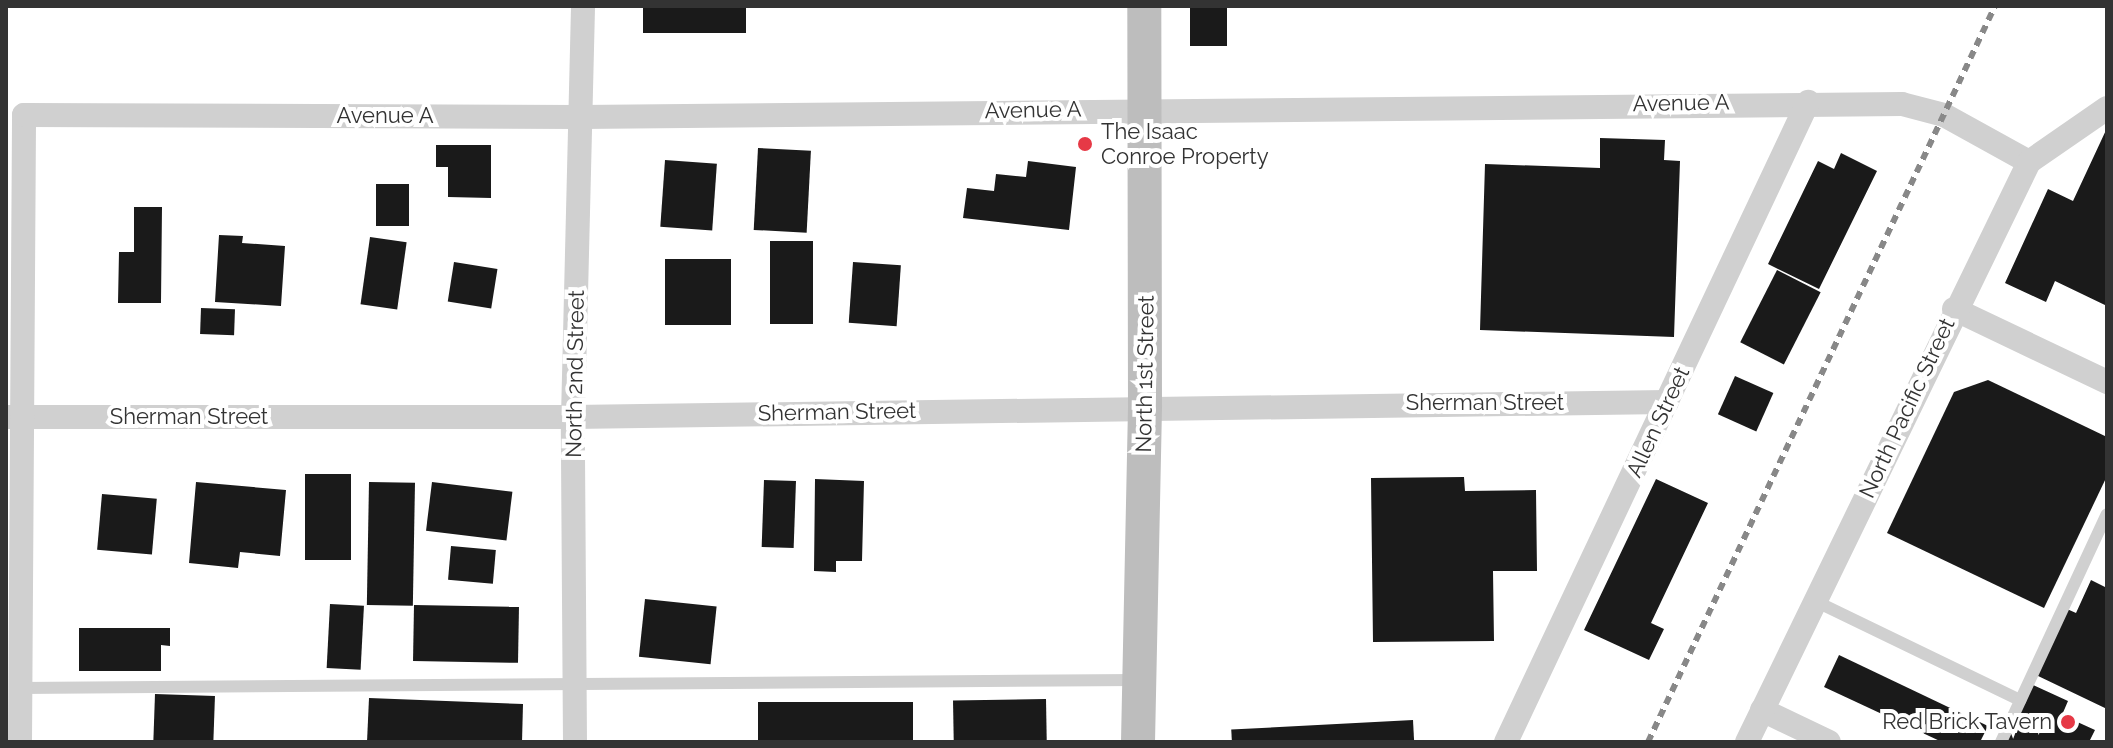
<!DOCTYPE html>
<style>
body{margin:0}
#map{position:relative;width:2113px;height:748px;overflow:hidden;background:#fff;font-family:Raleway,sans-serif}
div>[style]{position:absolute}
.building>*{inset:0;background:#1a1a1a;transform-origin:0 0}
.lane>*{height:12px;margin:-6px;padding:0 6px;transform-origin:6px;border-radius:6px;background:#d0d0d0}
.street>*{height:24px;margin:-12px;padding:0 12px;transform-origin:12px;border-radius:12px;background:#d0d0d0}
.secondary>*{height:34px;margin:-17px;padding:0 17px;transform-origin:17px;border-radius:17px;background:#bdbdbd}
.rail>*{height:6px;margin-top:-3px;transform-origin:0;background:repeating-linear-gradient(90deg,#888 0 8px,transparent 0 14px)}
.dots>*{width:22px;height:22px;translate:-50% -50%;box-sizing:border-box;border:4px solid #fff;border-radius:50%}
span{translate:-50% -50%;white-space:nowrap;text-align:center;line-height:1.15;-webkit-text-stroke:8px #fff;paint-order:stroke}
.street-label{font-size:22px;color:#333}
.poi-label{font-size:22px;color:#333}
.left{translate:0 -50%;text-align:left}
.right{translate:-100% -50%;text-align:right}
.frame{position:absolute;inset:0;border:8px solid #333;pointer-events:none}
</style>
<div id="map">
<div class="building">
<i style="left:643px;top:6px;width:103px;height:27px"></i>
<i style="left:1190px;top:6px;width:37px;height:40px"></i>
<i style="clip-path:polygon(2107px 128px,2107px 306px,2055px 281px,2046px 302px,2005px 283px,2048px 189px,2073px 201px)"></i>
<i style="clip-path:polygon(1600px 138px,1665px 140px,1664px 160px,1680px 161px,1674px 337px,1480px 330px,1485px 164px,1600px 168px)"></i>
<i style="clip-path:polygon(436px 145px,491px 145px,491px 198px,448px 197px,448px 167px,436px 167px)"></i>
<i style="left:758px;top:148px;width:53px;height:82px;rotate:3deg"></i>
<i style="clip-path:polygon(1841px 153px,1877px 171px,1819px 289px,1768px 264px,1818px 161px,1834px 169px)"></i>
<i style="left:665px;top:160px;width:52px;height:67px;rotate:4deg"></i>
<i style="clip-path:polygon(1028px 161px,1076px 167px,1069px 230px,963px 218px,967px 188px,994px 191px,996px 174px,1026px 177px)"></i>
<i style="left:376px;top:184px;width:33px;height:42px"></i>
<i style="clip-path:polygon(134px 207px,162px 207px,161px 303px,118px 303px,119px 252px,134px 252px)"></i>
<i style="clip-path:polygon(219px 235px,243px 236px,242px 243px,285px 246px,281px 306px,215px 302px)"></i>
<i style="left:370px;top:237px;width:37px;height:68px;rotate:8deg"></i>
<i style="left:770px;top:241px;width:43px;height:83px"></i>
<i style="left:665px;top:259px;width:66px;height:66px"></i>
<i style="left:454px;top:262px;width:44px;height:40px;rotate:9deg"></i>
<i style="left:853px;top:262px;width:48px;height:61px;rotate:4deg"></i>
<i style="left:1777px;top:270px;width:49px;height:81px;rotate:27deg"></i>
<i style="left:201px;top:308px;width:34px;height:26px;rotate:2deg"></i>
<i style="left:1735px;top:376px;width:42px;height:42px;rotate:24deg"></i>
<i style="clip-path:polygon(1988px 380px,2107px 437px,2107px 476px,2044px 608px,1887px 533px,1954px 392px)"></i>
<i style="left:305px;top:474px;width:46px;height:86px"></i>
<i style="clip-path:polygon(1464px 477px,1465px 491px,1536px 490px,1537px 571px,1493px 571px,1494px 641px,1373px 642px,1371px 478px)"></i>
<i style="clip-path:polygon(815px 479px,864px 481px,862px 561px,836px 561px,836px 572px,814px 571px)"></i>
<i style="clip-path:polygon(1656px 479px,1708px 503px,1651px 623px,1664px 629px,1649px 660px,1584px 630px)"></i>
<i style="left:764px;top:480px;width:32px;height:67px;rotate:2deg"></i>
<i style="clip-path:polygon(196px 482px,286px 490px,280px 556px,240px 552px,238px 568px,189px 563px)"></i>
<i style="left:369px;top:482px;width:46px;height:123px;rotate:1deg"></i>
<i style="left:432px;top:482px;width:81px;height:49px;rotate:7deg"></i>
<i style="left:102px;top:494px;width:55px;height:56px;rotate:5deg"></i>
<i style="left:451px;top:546px;width:45px;height:34px;rotate:5deg"></i>
<i style="clip-path:polygon(2091px 580px,2107px 588px,2107px 709px,2036px 675px,2067px 609px,2076px 613px)"></i>
<i style="left:645px;top:599px;width:72px;height:58px;rotate:6deg"></i>
<i style="left:330px;top:604px;width:34px;height:64px;rotate:3deg"></i>
<i style="left:414px;top:605px;width:105px;height:56px;rotate:1deg"></i>
<i style="clip-path:polygon(79px 628px,170px 628px,170px 646px,161px 645px,161px 671px,79px 671px)"></i>
<i style="clip-path:polygon(1839px 655px,1988px 726px,1980px 742px,1942px 742px,1824px 687px)"></i>
<i style="clip-path:polygon(2031px 684px,2068px 701px,2062px 715px,2095px 730px,2089px 742px,2004px 742px)"></i>
<i style="left:155px;top:694px;width:60px;height:48px;rotate:2deg"></i>
<i style="clip-path:polygon(369px 698px,523px 704px,522px 742px,367px 742px)"></i>
<i style="left:1046px;top:699px;width:43px;height:93px;rotate:89deg"></i>
<i style="left:758px;top:702px;width:155px;height:40px"></i>
<i style="left:1413px;top:720px;width:22px;height:182px;rotate:87deg"></i>
</div>
<div class="lane">
<i style="left:1815px;top:601px;width:228px;rotate:25.8deg"></i>
<i style="left:20px;top:688px;width:1117px;rotate:-0.41deg"></i>
<i style="left:2001px;top:742px;width:251px;rotate:-65.1deg"></i>
</div>
<div class="street">
<i style="left:1954px;top:309px;width:170px;rotate:25.5deg"></i>
<i style="left:6px;top:417px;width:567px"></i>
<i style="left:573px;top:417px;width:1094px;rotate:-0.79deg"></i>
<i style="left:1762px;top:710px;width:74px;rotate:25.5deg"></i>
<i style="left:20px;top:742px;width:627px;rotate:-89.63deg"></i>
<i style="left:24px;top:115px;width:557px;rotate:0.21deg"></i>
<i style="left:581px;top:117px;width:1321px;rotate:-0.56deg"></i>
<i style="left:1902px;top:104px;width:43px;rotate:14.7deg"></i>
<i style="left:1944px;top:115px;width:97px;rotate:28.9deg"></i>
<i style="left:575px;top:742px;width:325px;rotate:-90.4deg"></i>
<i style="left:573px;top:417px;width:411px;rotate:-88.6deg"></i>
<i style="left:1506px;top:742px;width:708px;rotate:-64.74deg"></i>
<i style="left:1747px;top:742px;width:645px;rotate:-64.07deg"></i>
<i style="left:2029px;top:162px;width:95px;rotate:-34.7deg"></i>
</div>
<div class="secondary">
<i style="left:1138px;top:742px;width:337px;rotate:-88.8deg"></i>
<i style="left:1145px;top:405px;width:399px;rotate:-90.1deg"></i>
</div>
<div class="rail">
<i style="left:1648px;top:742px;width:814px;rotate:-64.76deg"></i>
</div>
<div class="dots">
<i style="left:1085px;top:144px;background:#e63946"></i>
<i style="left:2068px;top:722px;background:#e63946"></i>
</div>
<div class="street-label">
<span style="left:1681px;top:103px;rotate:-1deg">Avenue A</span>
<span style="left:1033px;top:110px;rotate:-1deg">Avenue A</span>
<span style="left:385px;top:116px">Avenue A</span>
<span style="left:575px;top:374px;rotate:-89deg">North 2nd Street</span>
<span style="left:1145px;top:374px;rotate:-89deg">North 1st Street</span>
<span style="left:1485px;top:403px">Sherman Street</span>
<span style="left:1907px;top:408px;rotate:-65deg">North Pacific Street</span>
<span style="left:837px;top:412px;rotate:-1deg">Sherman Street</span>
<span style="left:189px;top:417px">Sherman Street</span>
<span style="left:1658px;top:422px;rotate:-65deg">Allen Street</span>
</div>
<div class="poi-label">
<span class="left" style="left:1101px;top:144px">The Isaac<br>Conroe Property</span>
<span class="right" style="left:2052px;top:722px">Red Brick Tavern</span>
</div>
<div class="frame"></div>
</div>
